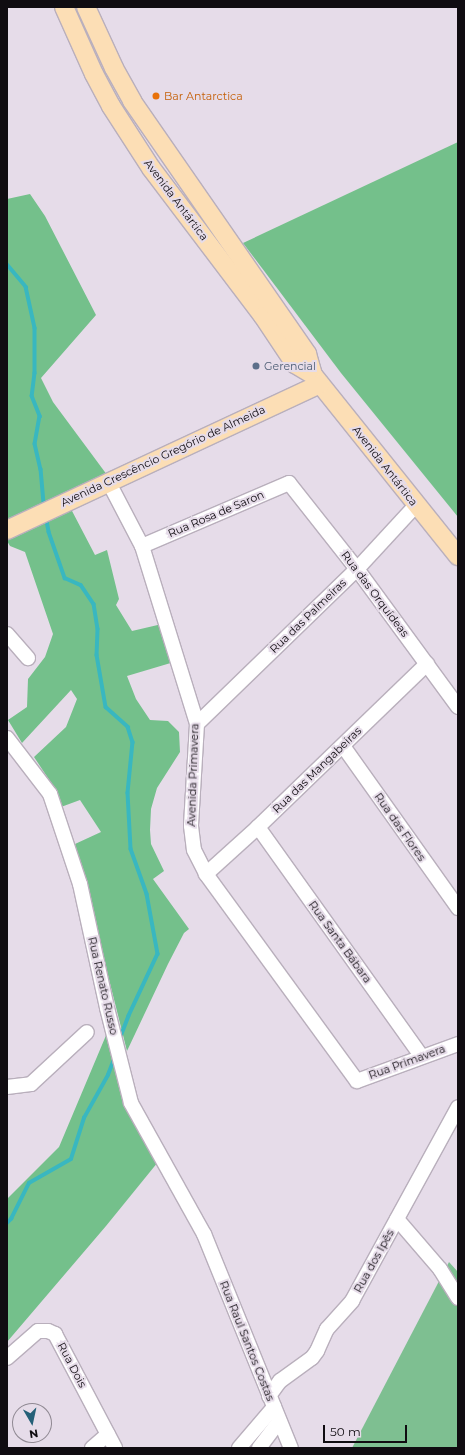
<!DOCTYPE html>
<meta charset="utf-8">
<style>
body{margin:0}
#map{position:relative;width:465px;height:1455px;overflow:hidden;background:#e6dce9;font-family:Montserrat,sans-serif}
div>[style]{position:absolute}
.green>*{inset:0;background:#7ebf91}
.forest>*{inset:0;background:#74c08b}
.stream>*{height:3.5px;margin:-1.75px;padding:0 1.75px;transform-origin:1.75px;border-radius:1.75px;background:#39b7c0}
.roads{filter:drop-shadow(1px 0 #b9afbc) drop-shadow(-1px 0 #b9afbc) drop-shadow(0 1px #b9afbc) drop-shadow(0 -1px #b9afbc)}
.minor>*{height:14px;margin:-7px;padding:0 7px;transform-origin:7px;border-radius:7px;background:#fff}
.major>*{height:18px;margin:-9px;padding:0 9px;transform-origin:9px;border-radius:9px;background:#fcdeb5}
.dots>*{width:11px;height:11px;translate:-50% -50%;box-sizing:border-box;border:2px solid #e6dce9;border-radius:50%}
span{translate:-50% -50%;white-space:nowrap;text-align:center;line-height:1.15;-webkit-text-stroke:4px #e6dce9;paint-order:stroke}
.food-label{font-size:11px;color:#c56008}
.left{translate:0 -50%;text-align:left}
.street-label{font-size:11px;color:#100c11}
.service-label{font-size:11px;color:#4e5e75}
.frame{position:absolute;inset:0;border:8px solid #100c11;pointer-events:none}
.north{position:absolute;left:12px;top:1403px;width:40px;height:40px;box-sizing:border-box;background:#e6dce9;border:1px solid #908993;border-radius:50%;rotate:171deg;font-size:11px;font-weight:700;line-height:16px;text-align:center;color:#100c11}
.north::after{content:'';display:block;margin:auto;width:14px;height:18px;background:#256078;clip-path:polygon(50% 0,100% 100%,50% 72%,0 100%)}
.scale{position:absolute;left:323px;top:1425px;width:84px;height:18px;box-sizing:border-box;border:2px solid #100c11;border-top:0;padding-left:5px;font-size:12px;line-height:14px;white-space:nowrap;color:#100c11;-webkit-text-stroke:3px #e6dce9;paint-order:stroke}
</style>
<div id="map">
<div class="green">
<i style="clip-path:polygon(449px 1262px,458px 1272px,458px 1448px,352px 1448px)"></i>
</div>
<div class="forest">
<i style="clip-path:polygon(458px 142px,458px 517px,341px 373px,243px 243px)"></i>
<i style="clip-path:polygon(30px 194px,45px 216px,96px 315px,41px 378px,53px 402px,116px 487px,71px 509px,95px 555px,107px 550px,119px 599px,116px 605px,132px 631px,162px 624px,174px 662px,127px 676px,136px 699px,150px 720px,168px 721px,179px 732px,180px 752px,157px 788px,151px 809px,150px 830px,151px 844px,164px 871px,153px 879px,189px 929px,184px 933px,168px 964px,127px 1051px,75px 844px,101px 832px,80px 800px,61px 807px,54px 787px,34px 757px,66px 727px,77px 699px,71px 690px,22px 743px,8px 720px,27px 707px,28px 679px,45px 657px,53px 634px,25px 552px,10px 546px,7px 541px,7px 199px)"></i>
<i style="clip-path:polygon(107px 1033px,158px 1162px,106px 1226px,7px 1342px,7px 1199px,59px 1147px)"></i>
</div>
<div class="stream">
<i style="left:7px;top:264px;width:30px;rotate:50deg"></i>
<i style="left:26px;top:287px;width:42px;rotate:77.6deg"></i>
<i style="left:35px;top:328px;width:45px;rotate:90deg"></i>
<i style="left:35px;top:373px;width:23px;rotate:97deg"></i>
<i style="left:32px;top:396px;width:22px;rotate:68deg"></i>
<i style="left:40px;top:416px;width:28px;rotate:100deg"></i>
<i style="left:35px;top:444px;width:26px;rotate:77deg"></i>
<i style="left:41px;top:469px;width:37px;rotate:85deg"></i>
<i style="left:46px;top:516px;width:16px;rotate:79deg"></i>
<i style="left:49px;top:532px;width:49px;rotate:70.8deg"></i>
<i style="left:65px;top:578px;width:17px;rotate:24deg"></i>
<i style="left:81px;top:585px;width:23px;rotate:56deg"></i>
<i style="left:94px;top:604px;width:25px;rotate:81deg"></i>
<i style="left:98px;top:629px;width:26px;rotate:92deg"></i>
<i style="left:97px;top:655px;width:53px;rotate:80.2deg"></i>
<i style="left:106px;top:707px;width:30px;rotate:42deg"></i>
<i style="left:128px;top:727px;width:16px;rotate:72deg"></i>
<i style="left:133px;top:742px;width:51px;rotate:95.6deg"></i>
<i style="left:128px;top:793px;width:56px;rotate:86.9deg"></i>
<i style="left:131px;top:849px;width:48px;rotate:70.4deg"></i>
<i style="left:147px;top:894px;width:61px;rotate:79.6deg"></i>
<i style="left:158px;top:954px;width:68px;rotate:115.1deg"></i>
<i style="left:129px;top:1016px;width:26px;rotate:111deg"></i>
<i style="left:7px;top:1223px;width:6px;rotate:-45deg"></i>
<i style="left:11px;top:1219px;width:40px;rotate:-63.4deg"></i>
<i style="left:29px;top:1183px;width:48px;rotate:-29.7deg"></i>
<i style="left:71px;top:1159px;width:43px;rotate:-72.4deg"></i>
<i style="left:84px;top:1118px;width:49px;rotate:-60.8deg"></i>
<i style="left:108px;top:1075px;width:19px;rotate:-69deg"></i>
</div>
<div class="roads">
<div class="minor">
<i style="left:108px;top:481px;width:73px;rotate:62.4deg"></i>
<i style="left:142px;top:546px;width:186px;rotate:72.8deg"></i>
<i style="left:197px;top:724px;width:102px;rotate:93.4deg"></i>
<i style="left:191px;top:826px;width:24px;rotate:83deg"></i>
<i style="left:194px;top:850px;width:27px;rotate:63deg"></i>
<i style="left:206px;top:874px;width:256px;rotate:53.9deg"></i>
<i style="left:357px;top:1081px;width:108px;rotate:-20.1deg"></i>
<i style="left:142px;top:546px;width:160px;rotate:-23.2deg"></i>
<i style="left:289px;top:483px;width:110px;rotate:51.7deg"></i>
<i style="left:357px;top:569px;width:171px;rotate:53.8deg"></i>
<i style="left:7px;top:634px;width:32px;rotate:49deg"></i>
<i style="left:197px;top:724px;width:223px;rotate:-44.1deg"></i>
<i style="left:357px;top:569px;width:87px;rotate:-47.3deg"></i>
<i style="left:7px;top:738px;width:71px;rotate:52.5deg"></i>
<i style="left:50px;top:794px;width:95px;rotate:71.6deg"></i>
<i style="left:80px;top:884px;width:127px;rotate:77.7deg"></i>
<i style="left:107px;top:1008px;width:98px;rotate:75.8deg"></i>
<i style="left:131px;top:1103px;width:150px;rotate:60.9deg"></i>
<i style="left:204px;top:1234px;width:231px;rotate:67.9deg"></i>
<i style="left:343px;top:746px;width:199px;rotate:54.6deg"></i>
<i style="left:258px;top:827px;width:282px;rotate:54.5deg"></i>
<i style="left:206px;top:874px;width:70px;rotate:-42.1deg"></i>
<i style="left:258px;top:827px;width:235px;rotate:-44deg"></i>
<i style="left:7px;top:1087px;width:24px;rotate:-7deg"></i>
<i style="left:31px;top:1084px;width:76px;rotate:-42.9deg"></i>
<i style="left:397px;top:1219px;width:66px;rotate:49.3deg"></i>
<i style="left:440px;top:1269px;width:34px;rotate:58deg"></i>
<i style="left:7px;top:1358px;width:41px;rotate:-41.1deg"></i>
<i style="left:38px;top:1331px;width:10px"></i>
<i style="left:48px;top:1331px;width:8px;rotate:23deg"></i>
<i style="left:55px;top:1334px;width:129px;rotate:62.2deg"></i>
<i style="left:269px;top:1396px;width:19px;rotate:-54deg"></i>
<i style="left:280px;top:1381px;width:39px;rotate:-36deg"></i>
<i style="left:312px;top:1358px;width:9px;rotate:-54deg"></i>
<i style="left:317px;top:1351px;width:24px;rotate:-66deg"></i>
<i style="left:327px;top:1329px;width:38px;rotate:-48deg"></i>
<i style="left:352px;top:1301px;width:221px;rotate:-61.3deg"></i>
<i style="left:92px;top:1448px;width:21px;rotate:-41deg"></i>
<i style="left:239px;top:1448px;width:54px;rotate:-49.5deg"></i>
<i style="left:259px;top:1448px;width:34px;rotate:-53deg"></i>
</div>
<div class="major">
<i style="left:64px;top:7px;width:73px;rotate:65.9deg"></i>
<i style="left:94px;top:74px;width:36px;rotate:62deg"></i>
<i style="left:111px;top:106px;width:74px;rotate:57.2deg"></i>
<i style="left:151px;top:168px;width:186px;rotate:52.9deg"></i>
<i style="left:263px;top:316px;width:58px;rotate:56.3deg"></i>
<i style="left:295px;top:364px;width:21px;rotate:31deg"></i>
<i style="left:313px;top:375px;width:232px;rotate:51.3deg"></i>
<i style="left:86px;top:7px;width:67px;rotate:65.3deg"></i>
<i style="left:114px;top:68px;width:38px;rotate:61deg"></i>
<i style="left:132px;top:101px;width:308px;rotate:55.3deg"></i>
<i style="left:307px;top:354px;width:22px;rotate:74deg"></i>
<i style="left:7px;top:530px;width:345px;rotate:-25deg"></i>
</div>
</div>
<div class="dots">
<i style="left:156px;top:96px;background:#e8710a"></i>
<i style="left:256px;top:366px;background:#5c6f8a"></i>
</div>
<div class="food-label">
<span class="left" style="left:164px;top:96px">Bar Antarctica</span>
</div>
<div class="street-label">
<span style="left:176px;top:200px;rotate:53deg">Avenida Antártica</span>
<span style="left:163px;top:456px;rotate:-25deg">Avenida Crescêncio Gregório de Almeida</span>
<span style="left:385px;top:466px;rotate:52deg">Avenida Antártica</span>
<span style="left:216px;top:514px;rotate:-23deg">Rua Rosa de Saron</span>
<span style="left:375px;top:594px;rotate:53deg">Rua das Orquídeas</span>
<span style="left:308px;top:616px;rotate:-44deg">Rua das Palmeiras</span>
<span style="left:317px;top:770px;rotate:-44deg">Rua das Mangabeiras</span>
<span style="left:193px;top:775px;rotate:-88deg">Avenida Primavera</span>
<span style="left:400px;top:827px;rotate:55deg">Rua das Flores</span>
<span style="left:340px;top:942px;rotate:54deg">Rua Santa Bábara</span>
<span style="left:103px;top:986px;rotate:77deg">Rua Renato Russo</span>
<span style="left:407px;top:1062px;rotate:-20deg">Rua Primavera</span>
<span style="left:374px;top:1261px;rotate:-61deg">Rua dos Ipês</span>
<span style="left:247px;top:1341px;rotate:68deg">Rua Raul Santos Costas</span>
<span style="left:72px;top:1365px;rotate:62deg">Rua Dois</span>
</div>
<div class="service-label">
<span class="left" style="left:264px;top:366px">Gerencial</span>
</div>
<div class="frame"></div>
<div class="north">N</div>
<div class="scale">50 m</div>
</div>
